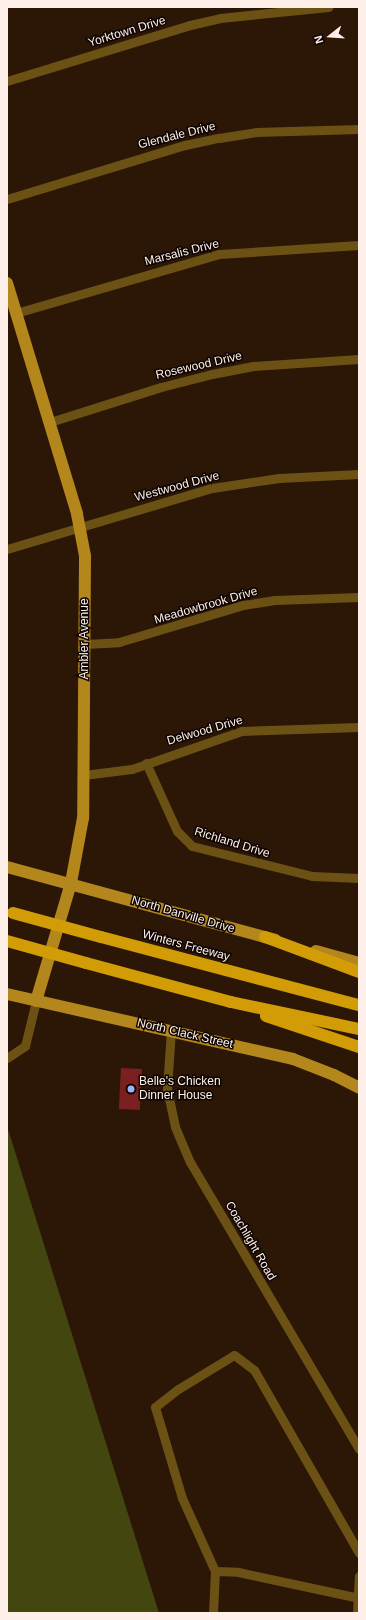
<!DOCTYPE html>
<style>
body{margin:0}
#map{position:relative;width:366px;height:1620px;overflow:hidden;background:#2c1606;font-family:Helvetica,sans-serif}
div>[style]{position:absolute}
.forest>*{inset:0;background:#43460f}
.building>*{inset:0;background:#7a2020;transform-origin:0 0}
.minor>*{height:9px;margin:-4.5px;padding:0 4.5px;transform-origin:4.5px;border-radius:4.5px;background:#6c5114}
.major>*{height:12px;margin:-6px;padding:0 6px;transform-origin:6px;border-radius:6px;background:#b4871c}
.highway>*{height:12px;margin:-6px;padding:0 6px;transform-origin:6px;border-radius:6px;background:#d29c06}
.highway-bridge>*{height:12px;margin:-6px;padding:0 6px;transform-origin:6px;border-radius:6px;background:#d29c06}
.dots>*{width:11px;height:11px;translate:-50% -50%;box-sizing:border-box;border:2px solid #0e0502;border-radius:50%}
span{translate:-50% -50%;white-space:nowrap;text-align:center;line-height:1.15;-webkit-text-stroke:3px #0e0502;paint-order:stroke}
.street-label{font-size:12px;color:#fef0e8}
.poi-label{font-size:12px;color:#fef0e8}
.left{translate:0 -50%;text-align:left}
.frame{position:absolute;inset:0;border:8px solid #fef0e8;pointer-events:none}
.north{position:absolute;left:310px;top:16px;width:40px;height:40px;-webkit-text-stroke:3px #0e0502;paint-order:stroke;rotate:253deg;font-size:11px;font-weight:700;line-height:16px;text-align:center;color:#fef0e8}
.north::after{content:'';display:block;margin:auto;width:14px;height:18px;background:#fef0e8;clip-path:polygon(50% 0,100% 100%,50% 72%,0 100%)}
</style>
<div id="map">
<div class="forest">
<i style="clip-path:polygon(7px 1126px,159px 1613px,7px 1613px)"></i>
</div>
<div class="building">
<i style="left:121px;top:1068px;width:21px;height:41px;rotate:3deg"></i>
</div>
<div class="minor">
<i style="left:7px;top:81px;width:191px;rotate:-17deg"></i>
<i style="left:190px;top:25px;width:31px;rotate:-13deg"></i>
<i style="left:220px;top:18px;width:109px;rotate:-5.8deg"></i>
<i style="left:7px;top:199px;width:186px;rotate:-16.9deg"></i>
<i style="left:185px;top:145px;width:35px;rotate:-12deg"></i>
<i style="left:219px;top:138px;width:37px;rotate:-9deg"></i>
<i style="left:256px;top:132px;width:103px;rotate:-1.7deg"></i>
<i style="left:16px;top:313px;width:211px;rotate:-16.2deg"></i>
<i style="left:219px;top:254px;width:140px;rotate:-3.7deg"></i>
<i style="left:50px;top:422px;width:116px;rotate:-17.5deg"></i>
<i style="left:161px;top:387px;width:53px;rotate:-14.3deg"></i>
<i style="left:212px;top:374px;width:42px;rotate:-11deg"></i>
<i style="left:253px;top:366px;width:106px;rotate:-3.8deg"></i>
<i style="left:7px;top:549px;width:214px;rotate:-16.6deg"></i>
<i style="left:212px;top:488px;width:68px;rotate:-8.5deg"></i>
<i style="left:279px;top:478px;width:80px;rotate:-2.9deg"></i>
<i style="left:85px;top:644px;width:34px;rotate:-3deg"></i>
<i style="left:119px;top:642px;width:129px;rotate:-16.6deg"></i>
<i style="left:243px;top:605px;width:32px;rotate:-9deg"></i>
<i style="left:275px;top:600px;width:84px;rotate:-2deg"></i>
<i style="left:146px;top:763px;width:75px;rotate:65.5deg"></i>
<i style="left:177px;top:831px;width:21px;rotate:45deg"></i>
<i style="left:192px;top:846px;width:124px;rotate:14deg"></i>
<i style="left:312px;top:876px;width:47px;rotate:2.4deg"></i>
<i style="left:84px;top:775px;width:48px;rotate:-7.1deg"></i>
<i style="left:132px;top:769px;width:116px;rotate:-19.1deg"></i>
<i style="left:242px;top:731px;width:117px;rotate:-2deg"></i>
<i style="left:171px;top:1030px;width:59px;rotate:93.9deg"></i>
<i style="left:167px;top:1089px;width:39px;rotate:78deg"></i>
<i style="left:175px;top:1127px;width:38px;rotate:67deg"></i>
<i style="left:190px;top:1162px;width:333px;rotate:59.5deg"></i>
<i style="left:7px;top:1058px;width:22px;rotate:-34deg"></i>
<i style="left:25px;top:1046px;width:46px;rotate:-76.3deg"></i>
<i style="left:359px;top:1553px;width:211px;rotate:-119.8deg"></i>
<i style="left:254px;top:1370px;width:25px;rotate:-143deg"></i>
<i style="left:234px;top:1355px;width:66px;rotate:148.7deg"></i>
<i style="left:178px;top:1389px;width:29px;rotate:142deg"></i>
<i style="left:155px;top:1407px;width:95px;rotate:73.5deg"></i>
<i style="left:182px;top:1498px;width:80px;rotate:65.7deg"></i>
<i style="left:215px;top:1571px;width:23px;rotate:2deg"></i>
<i style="left:238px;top:1572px;width:124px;rotate:12.1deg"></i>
<i style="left:213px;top:1613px;width:42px;rotate:-87.3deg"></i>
<i style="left:357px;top:1613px;width:37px;rotate:-87deg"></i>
</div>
<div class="major">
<i style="left:7px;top:283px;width:241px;rotate:73.1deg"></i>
<i style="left:77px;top:514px;width:43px;rotate:79.2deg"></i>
<i style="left:85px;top:556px;width:262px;rotate:90.4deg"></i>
<i style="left:83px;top:818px;width:66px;rotate:100.5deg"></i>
<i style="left:71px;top:883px;width:123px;rotate:106.5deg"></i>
<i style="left:7px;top:867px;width:278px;rotate:15.2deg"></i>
<i style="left:316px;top:951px;width:45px;rotate:15.6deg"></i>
<i style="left:7px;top:994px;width:293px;rotate:12.8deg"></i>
<i style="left:293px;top:1059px;width:44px;rotate:21.3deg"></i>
<i style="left:334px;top:1075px;width:28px;rotate:27deg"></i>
</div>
<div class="highway">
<i style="left:101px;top:937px;width:267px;rotate:14.8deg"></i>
<i style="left:265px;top:937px;width:100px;rotate:20.4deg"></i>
<i style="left:86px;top:963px;width:150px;rotate:15.1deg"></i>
<i style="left:231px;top:1002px;width:131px;rotate:11.9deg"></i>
<i style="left:266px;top:1016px;width:98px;rotate:18.4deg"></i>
</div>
<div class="highway-bridge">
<i style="left:13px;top:913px;width:91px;rotate:15.3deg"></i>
<i style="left:7px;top:941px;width:82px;rotate:15.6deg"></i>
</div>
<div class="dots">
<i style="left:131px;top:1089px;background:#9bb4fd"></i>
</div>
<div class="street-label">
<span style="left:127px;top:32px;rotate:-17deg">Yorktown Drive</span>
<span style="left:177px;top:136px;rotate:-14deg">Glendale Drive</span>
<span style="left:182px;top:253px;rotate:-14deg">Marsalis Drive</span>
<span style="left:199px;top:366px;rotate:-13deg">Rosewood Drive</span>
<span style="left:177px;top:487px;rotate:-15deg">Westwood Drive</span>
<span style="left:206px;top:606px;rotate:-16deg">Meadowbrook Drive</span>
<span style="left:85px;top:639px;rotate:-90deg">Ambler Avenue</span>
<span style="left:205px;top:731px;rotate:-16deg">Delwood Drive</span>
<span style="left:232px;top:843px;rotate:17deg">Richland Drive</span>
<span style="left:183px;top:915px;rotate:16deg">North Danville Drive</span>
<span style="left:186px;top:946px;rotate:15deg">Winters Freeway</span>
<span style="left:185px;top:1034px;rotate:13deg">North Clack Street</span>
<span style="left:250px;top:1241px;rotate:60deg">Coachlight Road</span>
</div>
<div class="poi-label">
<span class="left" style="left:139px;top:1089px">Belle's Chicken<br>Dinner House</span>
</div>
<div class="frame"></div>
<div class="north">N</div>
</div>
